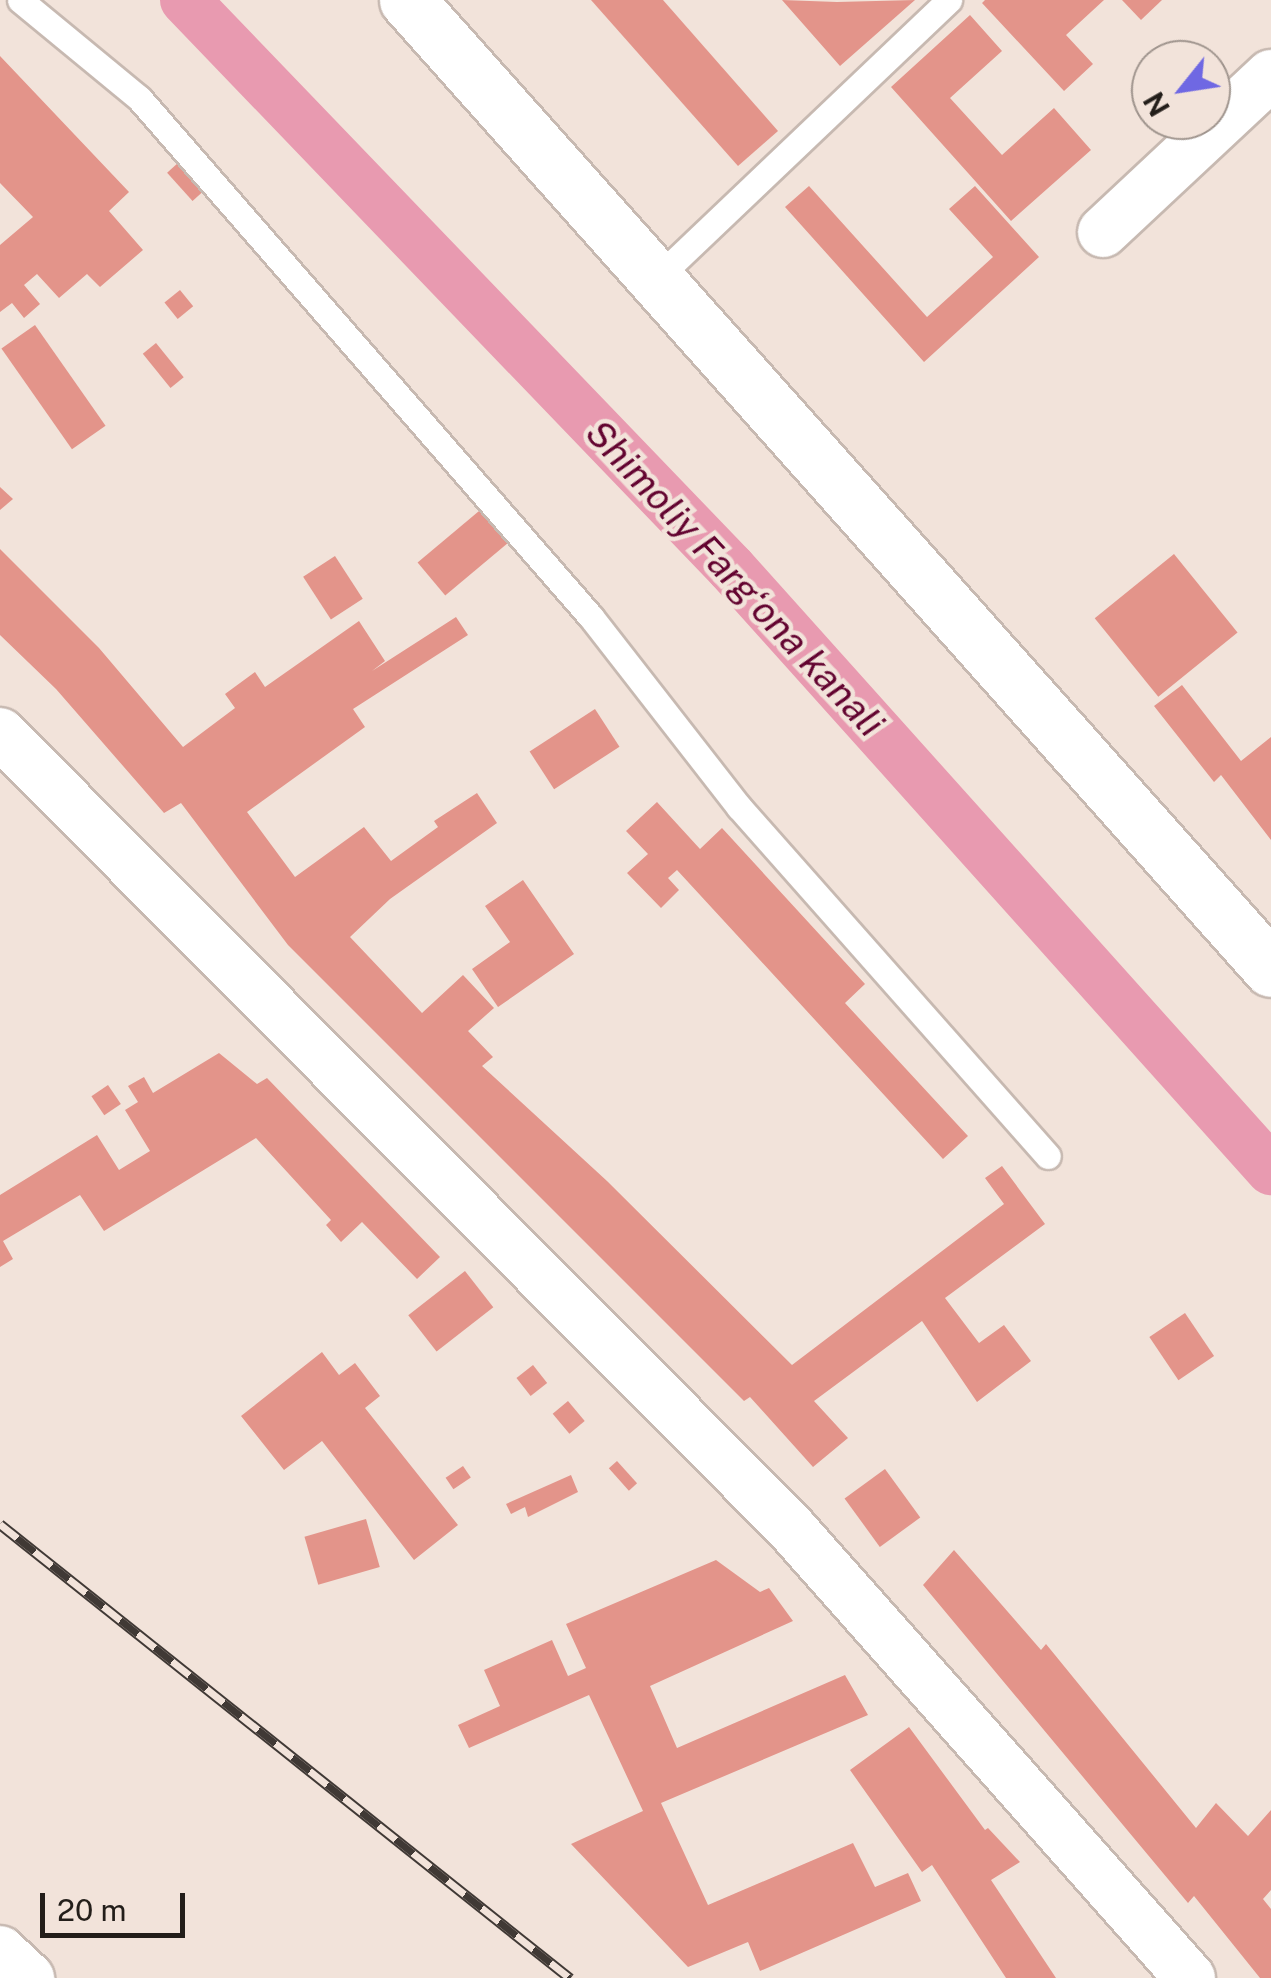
<!DOCTYPE html>
<meta charset="utf-8">
<style>
body{margin:0}
#map{position:relative;width:1271px;height:1978px;overflow:hidden;background:#f2e3da;font-family:"Public Sans",sans-serif}
div>[style]{position:absolute}
.canal>*{height:50px;margin:-25px;padding:0 25px;transform-origin:25px;border-radius:25px;background:#e89ab0}
.building>*{inset:0;background:#e3948a;transform-origin:0 0}
.roads{filter:drop-shadow(2px 0 #c7b9b1) drop-shadow(-2px 0 #c7b9b1) drop-shadow(0 2px #c7b9b1) drop-shadow(0 -2px #c7b9b1)}
.service>*{height:25px;margin:-12.5px;padding:0 12.5px;transform-origin:12.5px;border-radius:12.5px;background:#fff}
.minor>*{height:50px;margin:-25px;padding:0 25px;transform-origin:25px;border-radius:25px;background:#fff}
.tertiary>*{height:55px;margin:-27.5px;padding:0 27.5px;transform-origin:27.5px;border-radius:27.5px;background:#fff}
.rail>*{height:11px;margin-top:-5.5px;transform-origin:0;background:repeating-linear-gradient(90deg,#f2e3da 0 22px,#403935 0 44px);box-sizing:border-box;border-block:2px solid #403935}
span{translate:-50% -50%;white-space:nowrap;text-align:center;line-height:1.15;-webkit-text-stroke:9px #f2e3da;paint-order:stroke}
.water-label{font-size:38px;color:#630430;font-style:italic}
.north{position:absolute;left:1131px;top:40px;width:100px;height:100px;box-sizing:border-box;background:#f2e3da;border:2px solid #9f948d;border-radius:50%;rotate:240deg;font-size:28px;font-weight:700;line-height:40px;text-align:center;color:#231e1a}
.north::after{content:'';display:block;margin:auto;width:35px;height:45px;background:#6f68e3;clip-path:polygon(50% 0,100% 100%,50% 72%,0 100%)}
.scale{position:absolute;left:40px;top:1893px;width:145px;height:45px;box-sizing:border-box;border:5px solid #231e1a;border-top:0;padding-left:12px;font-size:30px;line-height:35px;white-space:nowrap;color:#231e1a;-webkit-text-stroke:8px #f2e3da;paint-order:stroke}
</style>
<div id="map">
<div class="canal">
<i style="left:185px;top:0;width:788px;rotate:46.13deg"></i>
<i style="left:731px;top:568px;width:809px;rotate:48.11deg"></i>
</div>
<div class="building">
<i style="clip-path:polygon(591px 0,663px 0,778px 131px,738px 166px)"></i>
<i style="clip-path:polygon(782px 0,837px 2px,915px 0,840px 66px)"></i>
<i style="clip-path:polygon(985px 0,1104px 0,1066px 35px,1093px 64px,1064px 91px,982px 3px)"></i>
<i style="clip-path:polygon(1122px 0,1162px 0,1141px 20px)"></i>
<i style="clip-path:polygon(970px 15px,1002px 51px,950px 98px,1002px 155px,1054px 108px,1091px 150px,1011px 221px,891px 87px)"></i>
<i style="clip-path:polygon(0 56px,129px 192px,109px 211px,143px 250px,100px 287px,87px 274px,59px 298px,37px 274px,24px 285px,40px 304px,24px 318px,12px 303px,0 312px,0 245px,33px 217px,0 183px)"></i>
<i style="left:179px;top:162px;width:38px;height:16px;rotate:48deg"></i>
<i style="clip-path:polygon(809px 186px,927px 317px,993px 257px,949px 209px,975px 186px,1039px 257px,924px 362px,785px 207px)"></i>
<i style="left:180px;top:290px;width:21px;height:20px;rotate:51deg"></i>
<i style="left:35px;top:325px;width:123px;height:41px;rotate:55deg"></i>
<i style="left:156px;top:343px;width:44px;height:17px;rotate:51deg"></i>
<i style="clip-path:polygon(0 487px,13px 499px,0 510px)"></i>
<i style="left:485px;top:506px;width:43px;height:88px;rotate:50deg"></i>
<i style="clip-path:polygon(0 549px,99px 648px,183px 747px,235px 708px,225px 694px,255px 672px,265px 687px,359px 621px,385px 661px,372px 671px,456px 617px,468px 635px,353px 709px,365px 727px,247px 812px,295px 877px,364px 827px,391px 861px,438px 827px,434px 821px,477px 793px,497px 823px,390px 899px,350px 937px,422px 1013px,463px 975px,494px 1008px,468px 1031px,493px 1057px,482px 1066px,607px 1181px,792px 1365px,1004px 1204px,985px 1178px,1002px 1166px,1045px 1224px,945px 1298px,979px 1343px,1004px 1325px,1031px 1361px,977px 1402px,922px 1321px,814px 1401px,848px 1438px,813px 1467px,750px 1397px,744px 1401px,288px 945px,181px 803px,164px 813px,56px 689px,0 635px)"></i>
<i style="left:1174px;top:554px;width:101px;height:102px;rotate:51deg"></i>
<i style="left:335px;top:556px;width:51px;height:38px;rotate:57deg"></i>
<i style="clip-path:polygon(1182px 685px,1241px 761px,1271px 737px,1271px 840px,1221px 775px,1214px 782px,1154px 706px)"></i>
<i style="left:595px;top:709px;width:45px;height:78px;rotate:57deg"></i>
<i style="clip-path:polygon(657px 802px,700px 849px,722px 828px,865px 984px,845px 1003px,968px 1136px,943px 1159px,677px 870px,668px 878px,679px 890px,661px 908px,627px 873px,648px 854px,626px 831px)"></i>
<i style="clip-path:polygon(523px 880px,574px 954px,498px 1007px,472px 969px,510px 942px,485px 906px)"></i>
<i style="clip-path:polygon(219px 1053px,257px 1084px,267px 1078px,440px 1257px,417px 1279px,362px 1222px,341px 1242px,326px 1225px,331px 1220px,256px 1138px,104px 1231px,80px 1195px,3px 1241px,13px 1259px,0 1267px,0 1195px,97px 1135px,119px 1170px,150px 1151px,125px 1110px,138px 1102px,128px 1086px,144px 1077px,153px 1093px)"></i>
<i style="left:108px;top:1085px;width:23px;height:20px;rotate:56deg"></i>
<i style="left:465px;top:1271px;width:46px;height:72px;rotate:52deg"></i>
<i style="left:1185px;top:1313px;width:52px;height:43px;rotate:56deg"></i>
<i style="clip-path:polygon(322px 1352px,339px 1375px,355px 1363px,380px 1396px,365px 1408px,458px 1525px,414px 1560px,322px 1441px,284px 1470px,241px 1416px)"></i>
<i style="left:533px;top:1365px;width:23px;height:21px;rotate:52deg"></i>
<i style="left:568px;top:1401px;width:26px;height:20px;rotate:50deg"></i>
<i style="left:617px;top:1461px;width:30px;height:11px;rotate:48deg"></i>
<i style="left:463px;top:1466px;width:14px;height:21px;rotate:56deg"></i>
<i style="left:885px;top:1469px;width:60px;height:50px;rotate:54deg"></i>
<i style="clip-path:polygon(571px 1475px,578px 1492px,528px 1517px,525px 1507px,511px 1514px,506px 1504px)"></i>
<i style="left:366px;top:1519px;width:50px;height:64px;rotate:74deg"></i>
<i style="clip-path:polygon(954px 1550px,1041px 1650px,1046px 1644px,1196px 1828px,1216px 1803px,1248px 1836px,1271px 1810px,1271px 1890px,1263px 1899px,1271px 1909px,1271px 1978px,1260px 1978px,1194px 1896px,1188px 1903px,923px 1585px)"></i>
<i style="clip-path:polygon(716px 1560px,760px 1592px,769px 1588px,793px 1621px,650px 1686px,677px 1748px,845px 1675px,868px 1715px,661px 1803px,708px 1905px,853px 1843px,875px 1887px,908px 1873px,921px 1901px,760px 1971px,748px 1942px,688px 1967px,571px 1844px,643px 1811px,589px 1695px,469px 1748px,458px 1725px,500px 1706px,484px 1670px,552px 1640px,568px 1676px,586px 1668px,566px 1624px)"></i>
<i style="clip-path:polygon(909px 1727px,985px 1830px,988px 1828px,1020px 1862px,991px 1880px,1056px 1978px,1006px 1978px,932px 1865px,922px 1872px,850px 1770px)"></i>
</div>
<div class="roads">
<div class="service">
<i style="left:20px;top:0;width:154px;rotate:39.5deg"></i>
<i style="left:139px;top:98px;width:688px;rotate:48.95deg"></i>
<i style="left:591px;top:617px;width:241px;rotate:52.1deg"></i>
<i style="left:739px;top:807px;width:466px;rotate:48.5deg"></i>
<i style="left:656px;top:279px;width:405px;rotate:-43.6deg"></i>
</div>
<div class="minor">
<i style="left:1103px;top:232px;width:230px;rotate:-43.1deg"></i>
<i style="left:0;top:733px;width:1120px;rotate:45.14deg"></i>
<i style="left:790px;top:1527px;width:603px;rotate:48.43deg"></i>
<i style="left:0;top:1951px;width:40px;rotate:43deg"></i>
</div>
<div class="tertiary">
<i style="left:407px;top:0;width:1298px;rotate:48.28deg"></i>
</div>
</div>
<div class="rail">
<i style="left:0;top:1524px;width:729px;rotate:38.54deg"></i>
</div>
<div class="water-label">
<span style="left:735px;top:578px;rotate:47deg">Shimoliy Fargʻona kanali</span>
</div>
<div class="north">N</div>
<div class="scale">20 m</div>
</div>
